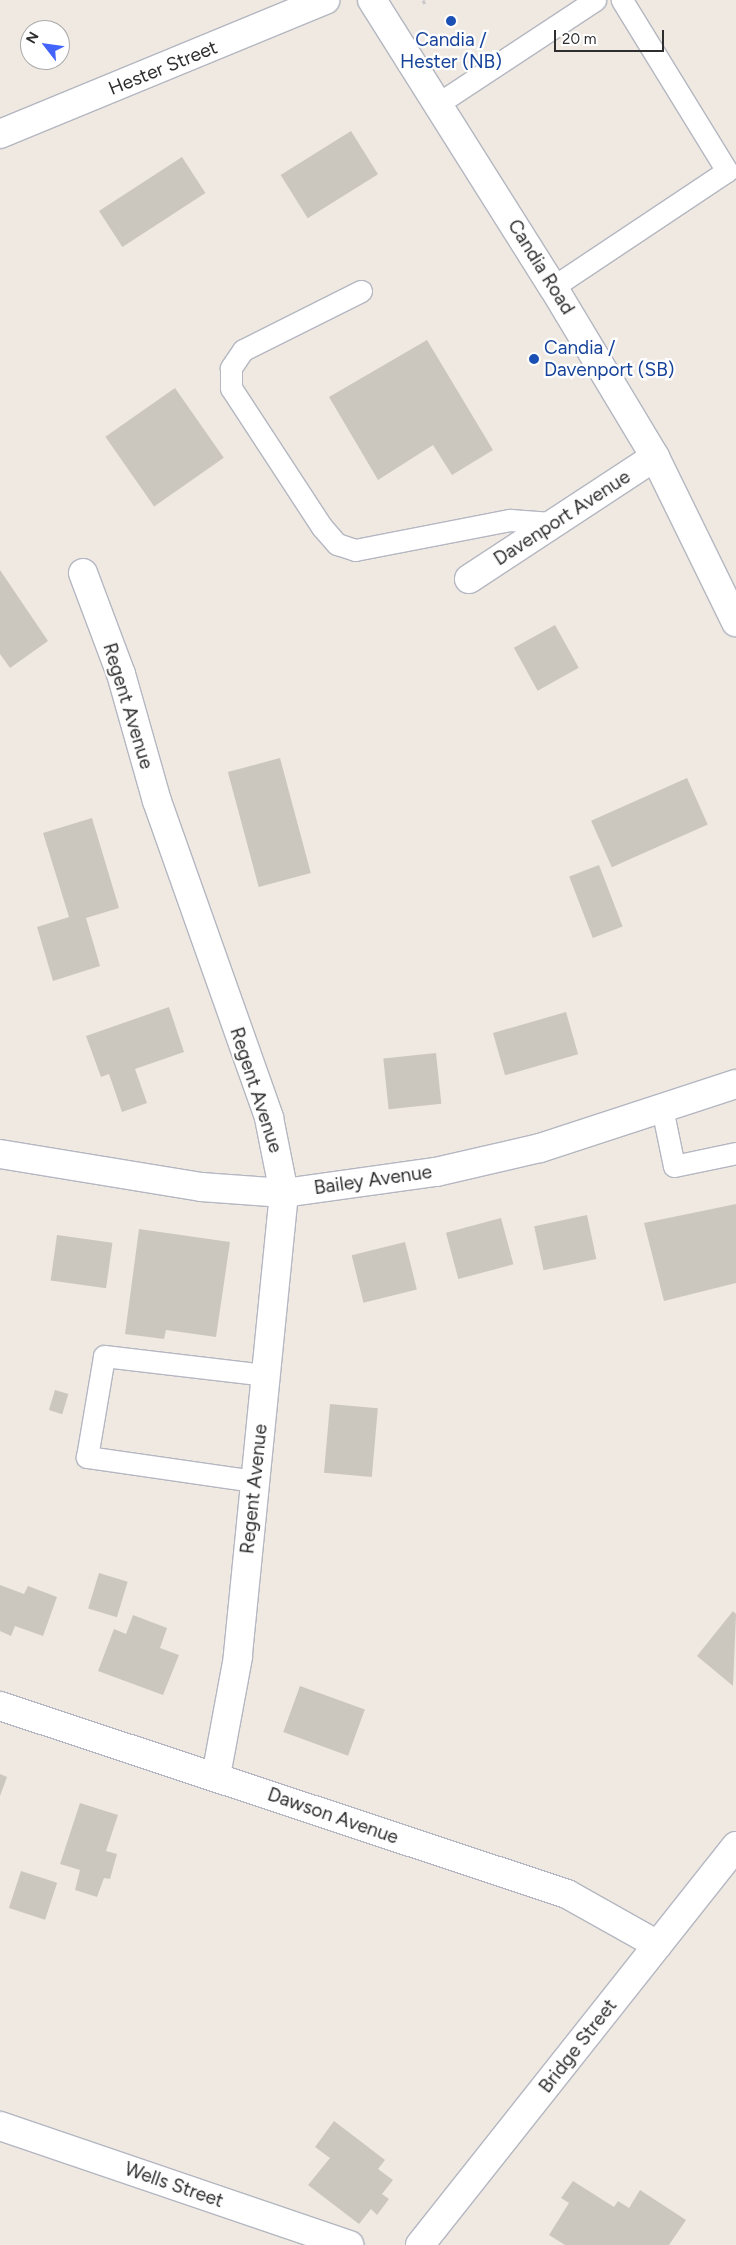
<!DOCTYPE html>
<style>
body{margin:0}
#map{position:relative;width:736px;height:2245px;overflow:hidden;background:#efe9e1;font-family:Figtree,sans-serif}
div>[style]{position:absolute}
.building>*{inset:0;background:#cbc7bf;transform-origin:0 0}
.path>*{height:3px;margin-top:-1.5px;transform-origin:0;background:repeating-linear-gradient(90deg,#c9c9c9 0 4px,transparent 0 6.5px)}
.roads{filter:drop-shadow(1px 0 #b4b7c1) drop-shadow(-1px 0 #b4b7c1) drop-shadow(0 1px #b4b7c1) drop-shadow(0 -1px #b4b7c1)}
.lane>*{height:21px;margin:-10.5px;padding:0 10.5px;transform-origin:10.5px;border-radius:10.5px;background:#fff}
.street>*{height:28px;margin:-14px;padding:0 14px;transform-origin:14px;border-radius:14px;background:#fff}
.secondary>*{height:28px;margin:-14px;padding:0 14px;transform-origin:14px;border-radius:14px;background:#fff}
.dots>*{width:14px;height:14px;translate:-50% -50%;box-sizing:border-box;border:2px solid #fff;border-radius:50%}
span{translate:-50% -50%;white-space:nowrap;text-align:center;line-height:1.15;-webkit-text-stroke:4.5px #fff;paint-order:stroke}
.transit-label{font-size:19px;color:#164399}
.left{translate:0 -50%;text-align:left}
.street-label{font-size:19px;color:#2e2e2e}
.north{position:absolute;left:20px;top:20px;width:50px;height:50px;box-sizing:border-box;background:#fff;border:1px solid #ababab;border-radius:50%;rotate:300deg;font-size:14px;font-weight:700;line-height:20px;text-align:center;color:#2e2e2e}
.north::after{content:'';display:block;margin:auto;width:18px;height:22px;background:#4264fb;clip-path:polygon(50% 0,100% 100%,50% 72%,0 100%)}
.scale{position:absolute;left:554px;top:30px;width:110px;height:22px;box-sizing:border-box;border:2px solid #2e2e2e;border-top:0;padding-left:6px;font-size:15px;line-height:18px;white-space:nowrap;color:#2e2e2e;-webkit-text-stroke:4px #fff;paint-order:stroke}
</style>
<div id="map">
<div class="building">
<i style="left:351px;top:131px;width:51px;height:83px;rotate:58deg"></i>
<i style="left:182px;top:157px;width:43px;height:99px;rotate:57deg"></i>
<i style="clip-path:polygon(427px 340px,493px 450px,452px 475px,433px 445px,378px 480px,329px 397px)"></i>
<i style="left:175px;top:388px;width:85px;height:85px;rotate:55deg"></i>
<i style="clip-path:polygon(0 570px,48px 641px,10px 668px,0 654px)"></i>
<i style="left:555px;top:625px;width:49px;height:47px;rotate:61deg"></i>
<i style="left:280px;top:758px;width:119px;height:54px;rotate:75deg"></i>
<i style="left:687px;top:778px;width:51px;height:105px;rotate:66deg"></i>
<i style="clip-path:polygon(92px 818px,119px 908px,86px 918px,100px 966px,53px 981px,37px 927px,69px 917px,43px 833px)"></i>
<i style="left:599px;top:865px;width:66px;height:32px;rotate:69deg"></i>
<i style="clip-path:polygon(169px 1007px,184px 1052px,135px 1069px,147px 1103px,122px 1112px,109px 1074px,101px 1077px,86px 1036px)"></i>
<i style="left:566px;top:1012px;width:44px;height:76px;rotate:74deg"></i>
<i style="left:436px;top:1053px;width:51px;height:53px;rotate:84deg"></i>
<i style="clip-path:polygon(736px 1204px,736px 1283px,664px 1301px,644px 1223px)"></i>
<i style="left:587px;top:1215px;width:45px;height:54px;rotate:78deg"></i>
<i style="left:501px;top:1218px;width:48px;height:57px;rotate:75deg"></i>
<i style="clip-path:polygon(139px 1229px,230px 1242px,216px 1337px,166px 1330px,164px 1339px,125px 1334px)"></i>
<i style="left:57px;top:1235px;width:56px;height:46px;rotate:8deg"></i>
<i style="left:405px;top:1242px;width:49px;height:55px;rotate:76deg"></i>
<i style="left:55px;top:1390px;width:14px;height:21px;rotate:17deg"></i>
<i style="left:330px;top:1404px;width:48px;height:69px;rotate:5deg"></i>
<i style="left:99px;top:1573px;width:30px;height:37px;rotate:17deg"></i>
<i style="clip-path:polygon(0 1585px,24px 1594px,28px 1586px,57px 1597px,43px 1636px,15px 1626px,11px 1636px,0 1631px)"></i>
<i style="clip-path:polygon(733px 1611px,736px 1614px,733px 1686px,697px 1656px)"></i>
<i style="clip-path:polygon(133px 1615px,167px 1628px,160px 1648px,179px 1655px,163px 1695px,98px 1671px,114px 1629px,126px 1634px)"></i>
<i style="left:300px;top:1686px;width:69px;height:49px;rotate:20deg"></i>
<i style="clip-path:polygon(0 1774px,7px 1777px,0 1796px)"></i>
<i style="clip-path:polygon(80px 1803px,118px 1815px,106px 1851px,117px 1854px,110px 1879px,104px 1878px,97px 1897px,75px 1890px,80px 1870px,60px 1864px)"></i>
<i style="left:21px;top:1871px;width:38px;height:39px;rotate:18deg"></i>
<i style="clip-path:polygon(334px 2121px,385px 2160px,378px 2169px,393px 2180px,382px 2194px,389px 2199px,377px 2215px,371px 2209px,359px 2224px,308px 2185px,330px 2158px,315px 2147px)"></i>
<i style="clip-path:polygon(573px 2181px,614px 2207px,618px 2201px,629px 2208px,640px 2190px,686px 2220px,669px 2245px,565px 2245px,549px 2235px,569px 2203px,561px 2198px)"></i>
</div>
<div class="path">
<i style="left:423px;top:0;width:4px;rotate:63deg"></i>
</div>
<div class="roads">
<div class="lane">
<i style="left:439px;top:103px;width:187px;rotate:-33.4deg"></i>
<i style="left:553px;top:287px;width:209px;rotate:-33.7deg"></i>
<i style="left:727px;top:171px;width:201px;rotate:-121.6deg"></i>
<i style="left:361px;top:291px;width:132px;rotate:153.4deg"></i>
<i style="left:243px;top:350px;width:22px;rotate:124deg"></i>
<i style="left:231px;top:368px;width:20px;rotate:90deg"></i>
<i style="left:231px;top:388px;width:166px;rotate:56.8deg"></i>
<i style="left:322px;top:527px;width:23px;rotate:49deg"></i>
<i style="left:337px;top:544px;width:19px;rotate:18deg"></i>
<i style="left:355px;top:550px;width:158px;rotate:-11deg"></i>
<i style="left:510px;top:520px;width:41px;rotate:4.2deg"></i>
<i style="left:662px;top:1108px;width:59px;rotate:78.3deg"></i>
<i style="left:674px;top:1166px;width:63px;rotate:-11.8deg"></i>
<i style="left:254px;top:1481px;width:169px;rotate:-171.8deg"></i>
<i style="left:87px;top:1457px;width:102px;rotate:-80.4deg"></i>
<i style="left:104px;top:1356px;width:162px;rotate:6.7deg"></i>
</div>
<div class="street">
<i style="left:0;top:134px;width:352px;rotate:-22.4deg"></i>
<i style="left:83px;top:573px;width:108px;rotate:69.4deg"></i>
<i style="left:121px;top:674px;width:132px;rotate:74.2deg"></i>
<i style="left:157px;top:801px;width:336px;rotate:70.5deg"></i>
<i style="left:269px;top:1118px;width:76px;rotate:78.7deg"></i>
<i style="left:284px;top:1193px;width:466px;rotate:95.7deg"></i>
<i style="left:238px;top:1657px;width:121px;rotate:100.5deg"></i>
<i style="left:469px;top:579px;width:222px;rotate:-33.3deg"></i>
<i style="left:0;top:1154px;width:204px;rotate:9.3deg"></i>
<i style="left:201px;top:1187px;width:83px;rotate:4.1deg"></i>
<i style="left:284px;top:1193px;width:153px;rotate:-7.9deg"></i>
<i style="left:436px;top:1172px;width:107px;rotate:-13deg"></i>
<i style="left:540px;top:1148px;width:206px;rotate:-18.1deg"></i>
<i style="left:0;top:1706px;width:597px;rotate:18.34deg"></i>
<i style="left:567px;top:1894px;width:104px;rotate:29.3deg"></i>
<i style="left:0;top:2126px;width:369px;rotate:18.8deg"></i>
</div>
<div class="secondary">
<i style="left:372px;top:0;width:339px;rotate:57.8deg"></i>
<i style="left:553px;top:287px;width:198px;rotate:59deg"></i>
<i style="left:655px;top:457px;width:184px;rotate:63.9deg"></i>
<i style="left:420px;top:2245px;width:509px;rotate:-51.62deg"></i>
</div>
</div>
<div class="dots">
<i style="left:451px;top:21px;background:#1a4fb4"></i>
<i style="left:534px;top:359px;background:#1a4fb4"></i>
</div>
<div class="transit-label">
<span style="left:451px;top:51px">Candia /<br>Hester (NB)</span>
<span class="left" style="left:544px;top:359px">Candia /<br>Davenport (SB)</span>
</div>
<div class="street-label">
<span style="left:163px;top:68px;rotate:-22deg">Hester Street</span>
<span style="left:541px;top:267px;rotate:58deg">Candia Road</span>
<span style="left:562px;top:518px;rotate:-33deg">Davenport Avenue</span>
<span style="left:128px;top:706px;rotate:73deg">Regent Avenue</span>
<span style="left:256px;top:1090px;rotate:72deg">Regent Avenue</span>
<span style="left:373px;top:1180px;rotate:-8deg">Bailey Avenue</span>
<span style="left:254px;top:1489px;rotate:-84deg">Regent Avenue</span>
<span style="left:333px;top:1816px;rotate:19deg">Dawson Avenue</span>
<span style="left:578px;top:2046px;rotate:-52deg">Bridge Street</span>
<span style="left:174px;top:2185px;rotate:19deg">Wells Street</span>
</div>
<div class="north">N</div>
<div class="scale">20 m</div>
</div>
